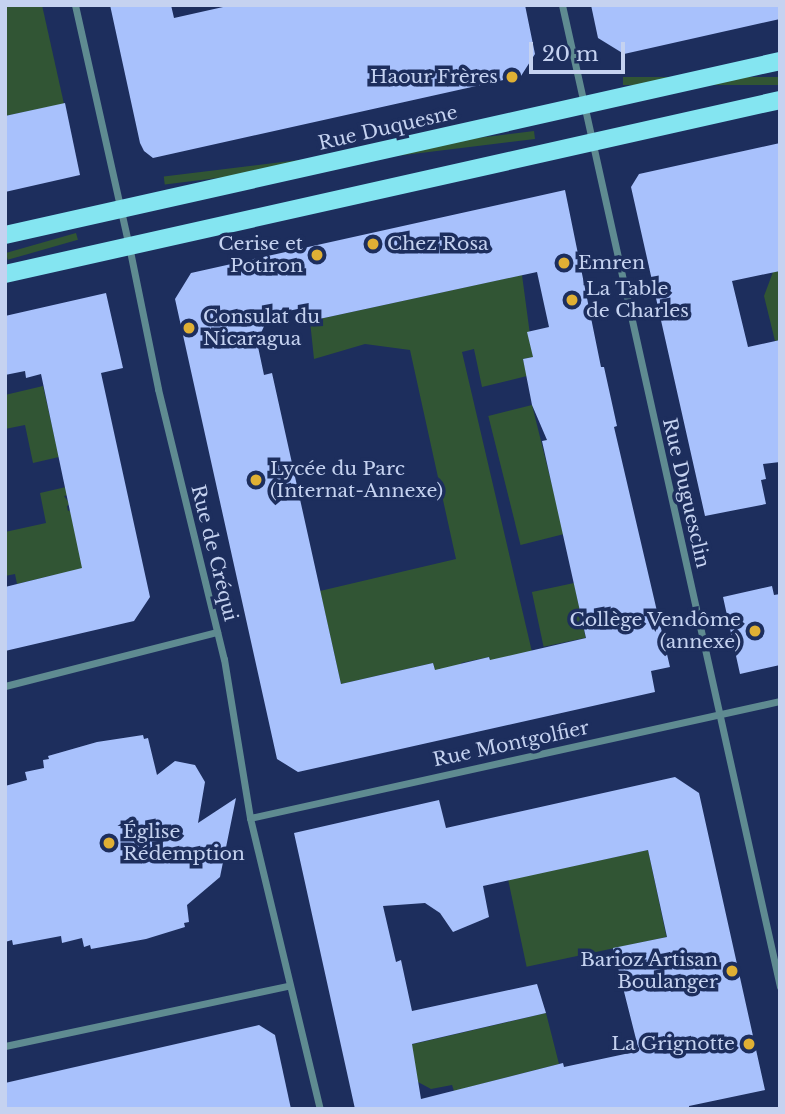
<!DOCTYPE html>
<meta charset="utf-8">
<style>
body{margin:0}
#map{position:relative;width:785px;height:1114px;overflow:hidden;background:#1d2e5d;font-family:"Libre Baskerville",serif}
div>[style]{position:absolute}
.green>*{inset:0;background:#315534;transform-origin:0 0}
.building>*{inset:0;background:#a8c1fc}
.street>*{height:7px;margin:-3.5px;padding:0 3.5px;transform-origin:3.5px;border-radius:3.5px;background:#5f8b91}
.primary>*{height:18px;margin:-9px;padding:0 9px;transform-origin:9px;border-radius:9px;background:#84e5f1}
.dots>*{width:19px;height:19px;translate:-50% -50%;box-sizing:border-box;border:4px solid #1d2e5d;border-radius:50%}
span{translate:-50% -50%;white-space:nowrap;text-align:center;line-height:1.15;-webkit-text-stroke:7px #1d2e5d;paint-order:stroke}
.poi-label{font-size:19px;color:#c5d2f0}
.right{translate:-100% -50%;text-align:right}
.left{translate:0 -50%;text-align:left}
.street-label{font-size:19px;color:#c5d2f0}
.frame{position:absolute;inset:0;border:7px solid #c5d2f0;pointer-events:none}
.scale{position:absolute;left:529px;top:42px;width:96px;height:32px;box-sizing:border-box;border:4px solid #c5d2f0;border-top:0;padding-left:9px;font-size:21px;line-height:24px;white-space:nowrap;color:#c5d2f0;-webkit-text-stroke:5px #1d2e5d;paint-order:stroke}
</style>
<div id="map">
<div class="green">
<i style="clip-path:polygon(15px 5px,42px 5px,64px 104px,5px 116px,5px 7px)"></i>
<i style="left:780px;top:77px;width:8px;height:157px;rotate:90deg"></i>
<i style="left:534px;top:131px;width:8px;height:373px;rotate:83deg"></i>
<i style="left:76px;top:233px;width:7px;height:73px;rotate:74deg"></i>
<i style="clip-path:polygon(780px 271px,780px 340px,775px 341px,764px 296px,773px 272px)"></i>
<i style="clip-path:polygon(522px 275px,533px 357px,523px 359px,527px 376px,482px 387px,474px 349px,462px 352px,532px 652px,491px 661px,489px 657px,461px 663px,461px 668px,442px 672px,440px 668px,436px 674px,433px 663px,341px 684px,320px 591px,456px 559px,410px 350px,365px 344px,314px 359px,310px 321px)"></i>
<i style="clip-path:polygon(43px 386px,59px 457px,33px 463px,25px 425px,5px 429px,5px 395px)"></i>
<i style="left:532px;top:405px;width:133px;height:45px;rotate:76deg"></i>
<i style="clip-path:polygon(66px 487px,68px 495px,64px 496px,70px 504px,67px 506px,68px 511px,71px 510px,84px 573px,54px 575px,17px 584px,15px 574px,5px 576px,5px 532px,46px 523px,40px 493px)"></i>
<i style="left:574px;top:583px;width:56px;height:43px;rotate:78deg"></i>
<i style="left:648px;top:850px;width:89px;height:143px;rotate:78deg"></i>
<i style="clip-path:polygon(546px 1013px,559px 1064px,454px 1091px,452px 1085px,431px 1089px,418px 1082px,411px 1048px,405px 1046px)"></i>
</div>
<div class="building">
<i style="clip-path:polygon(110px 5px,171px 5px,174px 18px,232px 5px,525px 5px,535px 54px,521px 76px,153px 158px,144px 151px,140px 143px)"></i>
<i style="clip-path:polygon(591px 5px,780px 5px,780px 19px,624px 54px,598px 38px)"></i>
<i style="clip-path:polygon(65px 103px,80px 175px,5px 192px,5px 116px)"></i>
<i style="clip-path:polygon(780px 143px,780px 271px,732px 281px,748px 347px,780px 340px,780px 462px,763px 464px,766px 479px,761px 480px,766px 504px,705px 516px,631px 187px,639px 174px)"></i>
<i style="clip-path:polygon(evenodd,565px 190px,601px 367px,604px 367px,617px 426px,614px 427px,670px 667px,651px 671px,655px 692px,298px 772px,277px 759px,175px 299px,191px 273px,565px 190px,537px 272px,549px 327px,527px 332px,533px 357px,523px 359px,532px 405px,547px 440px,542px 441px,586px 638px,490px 660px,489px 657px,435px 670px,433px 663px,341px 684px,272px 373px,264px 375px,257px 342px,269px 315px,307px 307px,310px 321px,537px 272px)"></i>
<i style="clip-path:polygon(106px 293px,123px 368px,101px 373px,150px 597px,134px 621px,5px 651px,5px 587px,82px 568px,41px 374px,26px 378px,25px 371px,5px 375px,5px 316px)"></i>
<i style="clip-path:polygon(772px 586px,774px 595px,780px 594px,780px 665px,740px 674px,723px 597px)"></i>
<i style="clip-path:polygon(143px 735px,144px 739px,148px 738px,157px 775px,175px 761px,195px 765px,205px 782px,198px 823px,236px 798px,220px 877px,187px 905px,189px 922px,184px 923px,185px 927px,146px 939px,91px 949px,90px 945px,84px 947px,82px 938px,62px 943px,61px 936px,13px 945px,12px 940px,5px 942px,5px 786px,27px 780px,25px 772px,44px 768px,43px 760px,49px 759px,48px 756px,97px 742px)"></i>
<i style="clip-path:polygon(evenodd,675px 777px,699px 793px,765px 1090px,689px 1106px,689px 1109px,355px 1109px,294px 833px,439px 800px,446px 828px,675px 777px,648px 850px,667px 937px,613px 948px,639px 1051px,564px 1067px,563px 1063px,421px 1099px,412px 1044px,546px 1013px,537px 984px,412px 1011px,401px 960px,396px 962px,383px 906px,425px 903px,440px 913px,453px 932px,489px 917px,483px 886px,648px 850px)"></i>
<i style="clip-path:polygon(259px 1025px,275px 1035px,291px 1109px,5px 1109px,5px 1083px)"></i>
</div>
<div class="street">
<i style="left:75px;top:5px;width:247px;rotate:77.4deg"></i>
<i style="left:129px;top:246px;width:146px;rotate:78.5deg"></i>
<i style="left:158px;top:389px;width:278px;rotate:76.3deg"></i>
<i style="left:224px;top:659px;width:161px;rotate:80.7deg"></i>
<i style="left:250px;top:818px;width:299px;rotate:76.5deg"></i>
<i style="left:562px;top:5px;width:1006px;rotate:77.48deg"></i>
<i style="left:5px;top:686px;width:219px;rotate:-14.3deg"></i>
<i style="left:250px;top:818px;width:543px;rotate:-12.45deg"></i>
<i style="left:5px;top:1046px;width:289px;rotate:-12deg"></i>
</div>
<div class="primary">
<i style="left:5px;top:235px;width:794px;rotate:-12.65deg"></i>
<i style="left:5px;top:274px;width:794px;rotate:-12.65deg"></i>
</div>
<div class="dots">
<i style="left:512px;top:77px;background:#e0b034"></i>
<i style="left:373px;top:244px;background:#e0b034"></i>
<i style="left:317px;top:255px;background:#e0b034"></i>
<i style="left:564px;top:263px;background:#e0b034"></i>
<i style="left:572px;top:300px;background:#e0b034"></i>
<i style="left:189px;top:328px;background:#e0b034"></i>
<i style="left:256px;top:480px;background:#e0b034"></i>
<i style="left:755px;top:631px;background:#e0b034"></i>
<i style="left:109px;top:843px;background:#e0b034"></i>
<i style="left:732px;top:971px;background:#e0b034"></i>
<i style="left:749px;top:1044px;background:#e0b034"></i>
</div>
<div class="poi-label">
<span class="right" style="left:498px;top:77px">Haour Frères</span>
<span class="right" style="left:303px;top:255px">Cerise et<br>Potiron</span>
<span class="left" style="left:387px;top:244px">Chez Rosa</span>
<span class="left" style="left:578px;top:263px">Emren</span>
<span class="left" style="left:586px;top:300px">La Table<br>de Charles</span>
<span class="left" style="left:203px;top:328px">Consulat du<br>Nicaragua</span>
<span class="left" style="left:270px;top:480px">Lycée du Parc<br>(Internat-Annexe)</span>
<span class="right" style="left:741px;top:631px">Collège Vendôme<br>(annexe)</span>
<span class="left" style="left:123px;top:843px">Église<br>Rédemption</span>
<span class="right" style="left:718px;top:971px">Barioz Artisan<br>Boulanger</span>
<span class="right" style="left:735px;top:1044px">La Grignotte</span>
</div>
<div class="street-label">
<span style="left:388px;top:128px;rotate:-13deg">Rue Duquesne</span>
<span style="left:686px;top:493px;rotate:77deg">Rue Duguesclin</span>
<span style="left:214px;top:553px;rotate:76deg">Rue de Créqui</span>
<span style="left:511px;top:744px;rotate:-12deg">Rue Montgolfier</span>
</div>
<div class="frame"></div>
<div class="scale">20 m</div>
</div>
